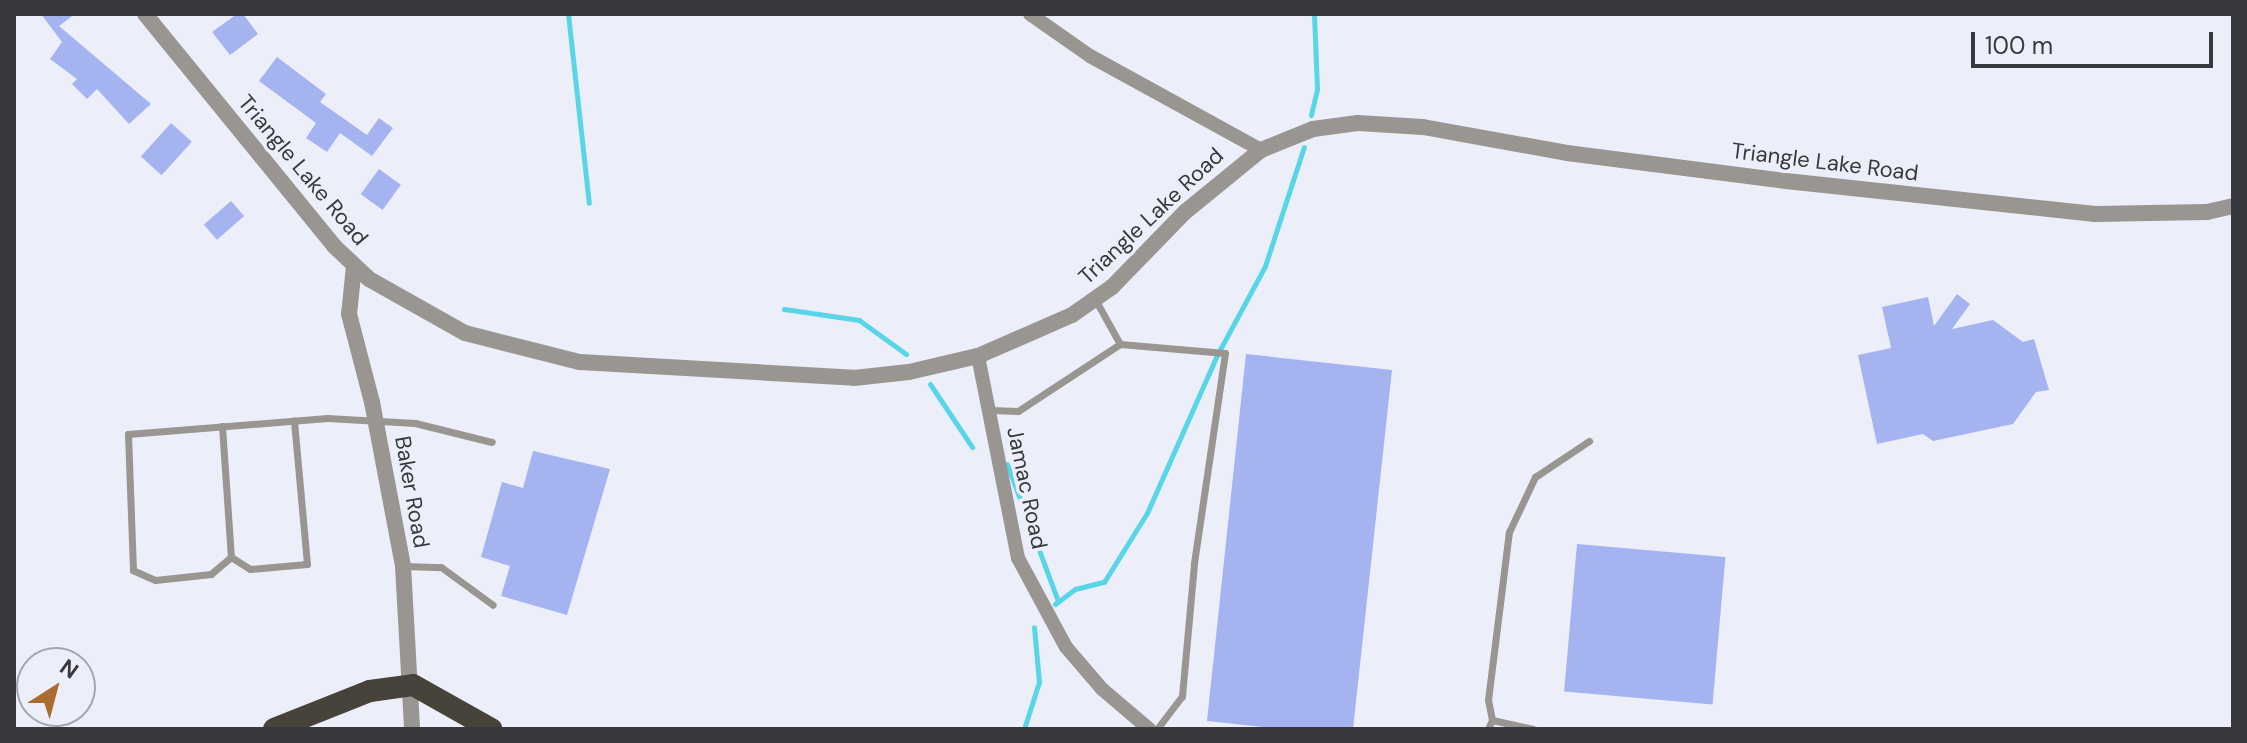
<!DOCTYPE html>
<style>
body{margin:0}
#map{position:relative;width:2247px;height:743px;overflow:hidden;background:#eceffa;font-family:"DM Sans",sans-serif}
div>[style]{position:absolute}
.stream>*{height:5px;margin:-2.5px;padding:0 2.5px;transform-origin:2.5px;border-radius:2.5px;background:#58d6e7}
.building>*{inset:0;background:#a5b3f1;transform-origin:0 0}
.service>*{height:7px;margin:-3.5px;padding:0 3.5px;transform-origin:3.5px;border-radius:3.5px;background:#999692}
.minor>*{height:14px;margin:-7px;padding:0 7px;transform-origin:7px;border-radius:7px;background:#999692}
.tertiary>*{height:16px;margin:-8px;padding:0 8px;transform-origin:8px;border-radius:8px;background:#999692}
.trunk>*{height:22px;margin:-11px;padding:0 11px;transform-origin:11px;border-radius:11px;background:#47423a}
span{translate:-50% -50%;white-space:nowrap;text-align:center;line-height:1.15;-webkit-text-stroke:7px #eceffa;paint-order:stroke}
.street-label{font-size:22px;color:#38393e}
.frame{position:absolute;inset:0;border:16px solid #38393e;pointer-events:none}
.north{position:absolute;left:16px;top:647px;width:80px;height:80px;box-sizing:border-box;background:#eceffa;border:2px solid #a4a6af;border-radius:50%;rotate:36deg;font-size:22px;font-weight:700;line-height:32px;text-align:center;color:#38393e}
.north::after{content:'';display:block;margin:auto;width:28px;height:36px;background:#aa6d31;clip-path:polygon(50% 0,100% 100%,50% 72%,0 100%)}
.scale{position:absolute;left:1971px;top:32px;width:242px;height:36px;box-sizing:border-box;border:4px solid #38393e;border-top:0;padding-left:10px;font-size:24px;line-height:28px;white-space:nowrap;color:#38393e;-webkit-text-stroke:6px #eceffa;paint-order:stroke}
</style>
<div id="map">
<div class="stream">
<i style="left:568px;top:14px;width:190px;rotate:83.7deg"></i>
<i style="left:1311px;top:115px;width:27px;rotate:-77deg"></i>
<i style="left:1317px;top:89px;width:75px;rotate:-92.3deg"></i>
<i style="left:784px;top:309px;width:76px;rotate:8.3deg"></i>
<i style="left:859px;top:320px;width:58px;rotate:35.9deg"></i>
<i style="left:930px;top:384px;width:76px;rotate:56.3deg"></i>
<i style="left:1007px;top:464px;width:146px;rotate:69.6deg"></i>
<i style="left:1055px;top:604px;width:25px;rotate:-37deg"></i>
<i style="left:1075px;top:589px;width:30px;rotate:-14deg"></i>
<i style="left:1104px;top:582px;width:81px;rotate:-58.1deg"></i>
<i style="left:1147px;top:513px;width:171px;rotate:-66.1deg"></i>
<i style="left:1216px;top:357px;width:103px;rotate:-61.7deg"></i>
<i style="left:1265px;top:266px;width:125px;rotate:-71.9deg"></i>
<i style="left:1024px;top:729px;width:49px;rotate:-72.3deg"></i>
<i style="left:1039px;top:682px;width:55px;rotate:-95.2deg"></i>
</div>
<div class="building">
<i style="clip-path:polygon(41px 14px,75px 14px,59px 26px,151px 104px,129px 124px,97px 89px,87px 99px,72px 84px,77px 79px,50px 59px,62px 42px)"></i>
<i style="clip-path:polygon(237px 14px,243px 14px,258px 34px,230px 55px,212px 32px)"></i>
<i style="clip-path:polygon(277px 57px,326px 94px,320px 102px,367px 135px,379px 118px,393px 128px,372px 156px,340px 133px,327px 152px,306px 138px,316px 123px,259px 81px)"></i>
<i style="left:171px;top:123px;width:28px;height:45px;rotate:42deg"></i>
<i style="left:379px;top:169px;width:27px;height:31px;rotate:36deg"></i>
<i style="left:231px;top:201px;width:20px;height:36px;rotate:49deg"></i>
<i style="clip-path:polygon(1957px 294px,1970px 304px,1952px 329px,1993px 320px,2023px 342px,2034px 339px,2049px 390px,2036px 392px,2013px 424px,1933px 441px,1923px 434px,1877px 444px,1858px 355px,1891px 348px,1882px 307px,1928px 297px,1934px 326px)"></i>
<i style="clip-path:polygon(1246px 354px,1392px 370px,1353px 729px,1282px 729px,1207px 721px)"></i>
<i style="clip-path:polygon(533px 451px,610px 469px,567px 615px,501px 596px,510px 566px,481px 557px,502px 482px,523px 488px)"></i>
<i style="left:1577px;top:544px;width:149px;height:148px;rotate:5deg"></i>
</div>
<div class="service">
<i style="left:1120px;top:344px;width:105px;rotate:4.9deg"></i>
<i style="left:1225px;top:353px;width:213px;rotate:98.4deg"></i>
<i style="left:1194px;top:564px;width:133px;rotate:95.2deg"></i>
<i style="left:1182px;top:696px;width:41px;rotate:127.1deg"></i>
<i style="left:990px;top:410px;width:28px;rotate:2deg"></i>
<i style="left:1018px;top:411px;width:122px;rotate:-33.3deg"></i>
<i style="left:1120px;top:344px;width:51px;rotate:-119.1deg"></i>
<i style="left:222px;top:426px;width:131px;rotate:86.1deg"></i>
<i style="left:231px;top:557px;width:26px;rotate:140deg"></i>
<i style="left:211px;top:574px;width:56px;rotate:173.9deg"></i>
<i style="left:155px;top:580px;width:24px;rotate:-156deg"></i>
<i style="left:133px;top:570px;width:136px;rotate:-92.1deg"></i>
<i style="left:128px;top:434px;width:200px;rotate:-4.6deg"></i>
<i style="left:327px;top:418px;width:88px;rotate:3.3deg"></i>
<i style="left:415px;top:423px;width:79px;rotate:13.9deg"></i>
<i style="left:231px;top:557px;width:22px;rotate:32deg"></i>
<i style="left:250px;top:569px;width:57px;rotate:-5deg"></i>
<i style="left:307px;top:564px;width:144px;rotate:-95.2deg"></i>
<i style="left:405px;top:566px;width:36px;rotate:2deg"></i>
<i style="left:441px;top:567px;width:64px;rotate:36.2deg"></i>
<i style="left:1492px;top:720px;width:20px;rotate:-101deg"></i>
<i style="left:1488px;top:700px;width:169px;rotate:-82.9deg"></i>
<i style="left:1509px;top:532px;width:61px;rotate:-64.7deg"></i>
<i style="left:1535px;top:477px;width:65px;rotate:-33.7deg"></i>
<i style="left:1488px;top:729px;width:10px;rotate:-66deg"></i>
<i style="left:1492px;top:720px;width:42px;rotate:12.4deg"></i>
</div>
<div class="minor">
<i style="left:1030px;top:14px;width:73px;rotate:35deg"></i>
<i style="left:1090px;top:56px;width:195px;rotate:28.8deg"></i>
<i style="left:978px;top:356px;width:206px;rotate:78.8deg"></i>
<i style="left:1018px;top:558px;width:101px;rotate:61.7deg"></i>
<i style="left:1066px;top:647px;width:55px;rotate:49.4deg"></i>
<i style="left:1102px;top:689px;width:62px;rotate:40.4deg"></i>
</div>
<div class="tertiary">
<i style="left:145px;top:14px;width:299px;rotate:50.8deg"></i>
<i style="left:334px;top:246px;width:48px;rotate:43.3deg"></i>
<i style="left:369px;top:279px;width:110px;rotate:29.4deg"></i>
<i style="left:465px;top:333px;width:119px;rotate:14.2deg"></i>
<i style="left:580px;top:362px;width:274px;rotate:3.3deg"></i>
<i style="left:854px;top:378px;width:55px;rotate:-6.2deg"></i>
<i style="left:909px;top:372px;width:71px;rotate:-13.1deg"></i>
<i style="left:978px;top:356px;width:103px;rotate:-23.6deg"></i>
<i style="left:1072px;top:315px;width:49px;rotate:-35deg"></i>
<i style="left:1112px;top:287px;width:105px;rotate:-45.8deg"></i>
<i style="left:1185px;top:212px;width:98px;rotate:-39.2deg"></i>
<i style="left:1261px;top:150px;width:56px;rotate:-22deg"></i>
<i style="left:1313px;top:129px;width:45px;rotate:-7.6deg"></i>
<i style="left:1358px;top:123px;width:65px;rotate:3.5deg"></i>
<i style="left:1423px;top:127px;width:146px;rotate:10.2deg"></i>
<i style="left:1567px;top:153px;width:221px;rotate:7.3deg"></i>
<i style="left:1786px;top:181px;width:311px;rotate:6.1deg"></i>
<i style="left:2095px;top:214px;width:112px;rotate:-1deg"></i>
<i style="left:2207px;top:212px;width:27px;rotate:-13deg"></i>
<i style="left:354px;top:266px;width:48px;rotate:95.9deg"></i>
<i style="left:349px;top:314px;width:91px;rotate:75.4deg"></i>
<i style="left:372px;top:402px;width:167px;rotate:79.3deg"></i>
<i style="left:403px;top:566px;width:163px;rotate:86.8deg"></i>
</div>
<div class="trunk">
<i style="left:274px;top:729px;width:103px;rotate:-21.6deg"></i>
<i style="left:370px;top:691px;width:43px;rotate:-7.9deg"></i>
<i style="left:413px;top:685px;width:90px;rotate:29.4deg"></i>
</div>
<div class="street-label">
<span style="left:1825px;top:162px;rotate:7deg">Triangle Lake Road</span>
<span style="left:303px;top:170px;rotate:50deg">Triangle Lake Road</span>
<span style="left:1151px;top:216px;rotate:-43deg">Triangle Lake Road</span>
<span style="left:1027px;top:488px;rotate:78deg">Jamac Road</span>
<span style="left:412px;top:492px;rotate:80deg">Baker Road</span>
</div>
<div class="frame"></div>
<div class="north">N</div>
<div class="scale">100 m</div>
</div>
